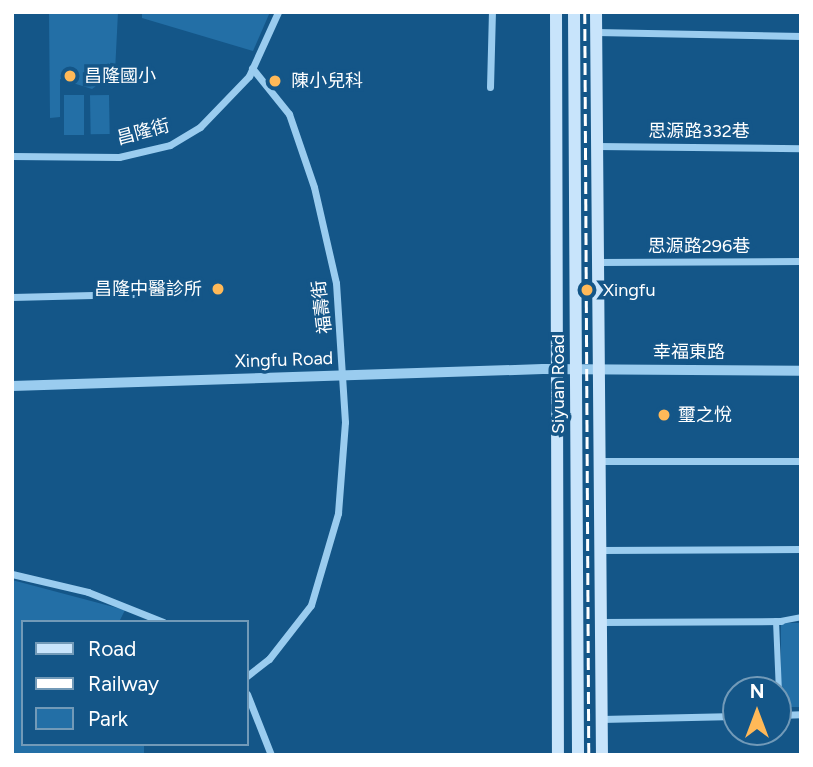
<!DOCTYPE html>
<meta charset="utf-8">
<style>
body{margin:0}
#map{position:relative;width:813px;height:767px;overflow:hidden;background:#145688;font-family:Figtree,"Noto Sans TC",sans-serif}
div>[style]{position:absolute}
.green>*{inset:0;background:#236fa6;transform-origin:0 0}
.pedestrian>*{height:6px;margin:-3px;padding:0 3px;transform-origin:3px;border-radius:3px;background:#9accef}
.minor>*{height:7px;margin:-3.5px;padding:0 3.5px;transform-origin:3.5px;border-radius:3.5px;background:#9accef}
.tertiary>*{height:10px;margin:-5px;padding:0 5px;transform-origin:5px;border-radius:5px;background:#9accef}
.secondary>*{height:12px;margin:-6px;padding:0 6px;transform-origin:6px;border-radius:6px;background:#c8e4fb}
.rail>*{height:2.5px;margin-top:-1.25px;transform-origin:0;background:repeating-linear-gradient(90deg,#fff 0 12px,transparent 0 17px)}
.dots>*{width:19px;height:19px;translate:-50% -50%;box-sizing:border-box;border:4px solid #145688;border-radius:50%}
span{translate:-50% -50%;white-space:nowrap;text-align:center;line-height:1.15;-webkit-text-stroke:7px #145688;paint-order:stroke}
.poi-label{font-size:18px;color:#fff}
.left{translate:0 -50%;text-align:left}
.right{translate:-100% -50%;text-align:right}
.street-label{font-size:18px;color:#fff}
.frame{position:absolute;inset:0;border:14px solid #fff;pointer-events:none}
.legend{position:absolute;left:21px;top:620px;width:228px;height:126px;box-sizing:border-box;background:#145688;border:2px solid #729ab8;margin:0;padding:9px 12px;list-style:none;font-size:21px;color:#fff}
.legend li{display:flex;align-items:center;gap:14px;height:35px}
.legend b{width:35px;border:2px solid #729ab8}
.north{position:absolute;left:722px;top:676px;width:70px;height:70px;box-sizing:border-box;background:#145688;border:2px solid #729ab8;border-radius:50%;rotate:0deg;font-size:19px;font-weight:700;line-height:28px;text-align:center;color:#fff}
.north::after{content:'';display:block;margin:auto;width:24px;height:32px;background:#ffb958;clip-path:polygon(50% 0,100% 100%,50% 72%,0 100%)}
</style>
<div id="map">
<div class="green">
<i style="clip-path:polygon(49px 12px,118px 12px,115px 72px,92px 89px,60px 79px,60px 117px,50px 118px)"></i>
<i style="clip-path:polygon(142px 12px,270px 12px,253px 51px,142px 18px)"></i>
<i style="left:64px;top:95px;width:20px;height:40px"></i>
<i style="left:109px;top:95px;width:39px;height:19px;rotate:89deg"></i>
<i style="clip-path:polygon(12px 580px,125px 610px,119px 622px,23px 622px,23px 744px,144px 744px,144px 755px,12px 755px)"></i>
<i style="left:781px;top:623px;width:20px;height:84px"></i>
</div>
<div class="pedestrian">
<i style="left:776px;top:621px;width:94px;rotate:87.6deg"></i>
<i style="left:781px;top:621px;width:20px;rotate:-11deg"></i>
</div>
<div class="minor">
<i style="left:596px;top:32px;width:205px;rotate:1.1deg"></i>
<i style="left:490px;top:87px;width:75px;rotate:-88.5deg"></i>
<i style="left:597px;top:146px;width:204px;rotate:0.6deg"></i>
<i style="left:12px;top:156px;width:107px;rotate:0.5deg"></i>
<i style="left:119px;top:157px;width:52px;rotate:-13.2deg"></i>
<i style="left:170px;top:145px;width:35px;rotate:-31deg"></i>
<i style="left:200px;top:127px;width:71px;rotate:-46.1deg"></i>
<i style="left:249px;top:76px;width:70px;rotate:-65.6deg"></i>
<i style="left:597px;top:262px;width:204px;rotate:-0.3deg"></i>
<i style="left:12px;top:297px;width:121px;rotate:-1.4deg"></i>
<i style="left:599px;top:461px;width:202px"></i>
<i style="left:600px;top:550px;width:201px;rotate:-0.3deg"></i>
<i style="left:12px;top:574px;width:78px;rotate:13.3deg"></i>
<i style="left:88px;top:592px;width:81px;rotate:21.8deg"></i>
<i style="left:600px;top:622px;width:181px;rotate:-0.3deg"></i>
<i style="left:247px;top:676px;width:28px;rotate:-38deg"></i>
<i style="left:269px;top:659px;width:68px;rotate:-52.1deg"></i>
<i style="left:311px;top:605px;width:96px;rotate:-73.6deg"></i>
<i style="left:338px;top:513px;width:91px;rotate:-85.6deg"></i>
<i style="left:345px;top:422px;width:139px;rotate:-93.7deg"></i>
<i style="left:336px;top:283px;width:98px;rotate:-102.9deg"></i>
<i style="left:314px;top:187px;width:77px;rotate:-108.9deg"></i>
<i style="left:289px;top:114px;width:59px;rotate:-128.8deg"></i>
<i style="left:247px;top:694px;width:66px;rotate:68.5deg"></i>
<i style="left:778px;top:715px;width:23px;rotate:-2deg"></i>
<i style="left:601px;top:719px;width:135px;rotate:-1.3deg"></i>
</div>
<div class="tertiary">
<i style="left:12px;top:386px;width:531px;rotate:-1.83deg"></i>
<i style="left:543px;top:369px;width:258px;rotate:0.4deg"></i>
</div>
<div class="secondary">
<i style="left:556px;top:12px;width:743px;rotate:89.85deg"></i>
<i style="left:574px;top:12px;width:743px;rotate:89.69deg"></i>
<i style="left:596px;top:12px;width:743px;rotate:89.54deg"></i>
</div>
<div class="rail">
<i style="left:585px;top:12px;width:743px;rotate:89.69deg"></i>
</div>
<div class="dots">
<i style="left:70px;top:76px;background:#ffb958"></i>
<i style="left:275px;top:81px;background:#ffb958"></i>
<i style="left:218px;top:289px;background:#ffb958"></i>
<i style="left:587px;top:290px;background:#ffb958"></i>
<i style="left:664px;top:415px;background:#ffb958"></i>
</div>
<div class="poi-label">
<span class="left" style="left:84px;top:76px">昌隆國小</span>
<span class="left" style="left:291px;top:81px">陳小兒科</span>
<span class="right" style="left:202px;top:289px">昌隆中醫診所</span>
<span class="left" style="left:603px;top:290px">Xingfu</span>
<span class="left" style="left:678px;top:415px">璽之悅</span>
</div>
<div class="street-label">
<span style="left:699px;top:131px">思源路332巷</span>
<span style="left:143px;top:132px;rotate:-15deg">昌隆街</span>
<span style="left:699px;top:246px">思源路296巷</span>
<span style="left:322px;top:307px;rotate:-97deg">福壽街</span>
<span style="left:689px;top:352px">幸福東路</span>
<span style="left:284px;top:360px;rotate:-2deg">Xingfu Road</span>
<span style="left:558px;top:384px;rotate:-90deg">Siyuan Road</span>
</div>
<div class="frame"></div>
<ul class="legend">
<li><b style="height:9px;background:#c8e4fb"></b>Road</li>
<li><b style="height:9px;background:#fff"></b>Railway</li>
<li><b style="height:19px;background:#236fa6"></b>Park</li>
</ul>
<div class="north">N</div>
</div>
